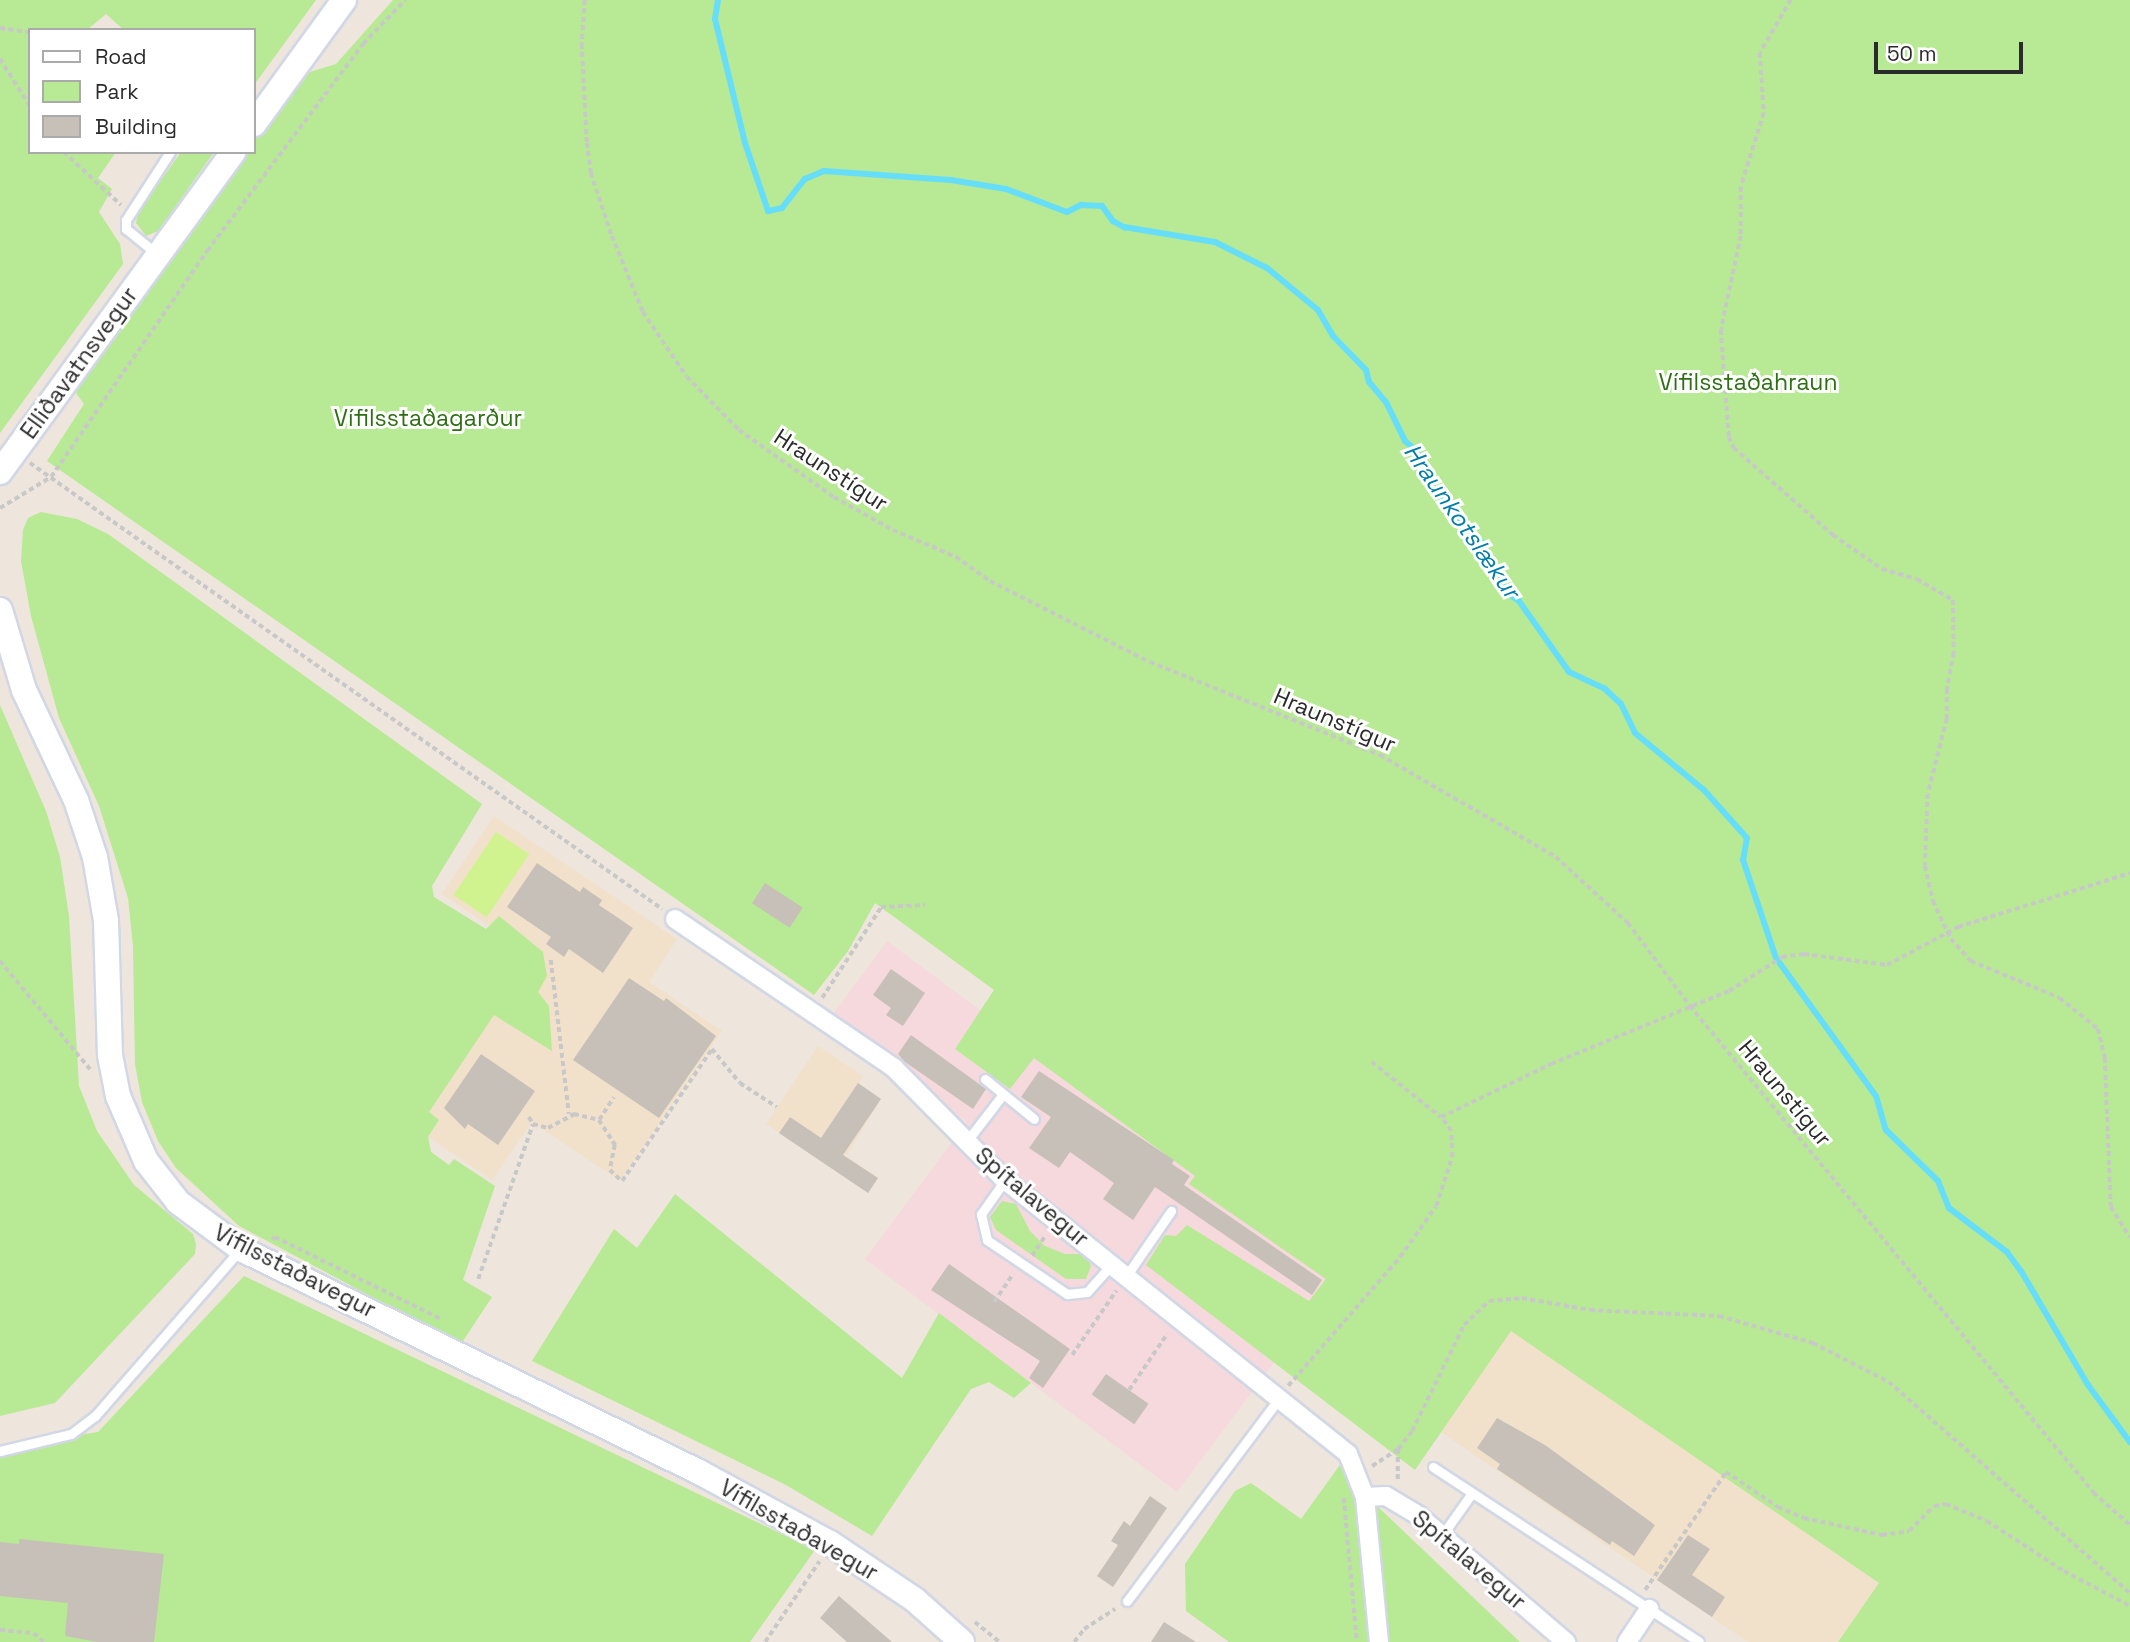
<!DOCTYPE html>
<meta charset="utf-8">
<style>
body{margin:0}
#map{position:relative;width:2130px;height:1642px;overflow:hidden;background:#eee5dc;font-family:"Space Grotesk",sans-serif}
div>[style]{position:absolute}
.education>*{inset:0;background:#f1e1ca}
.medical>*{inset:0;background:#f6d9dc}
.green>*{inset:0;background:#b8e994}
.pitch>*{inset:0;background:#d0f28f;transform-origin:0 0}
.stream>*{height:6px;margin:-3px;padding:0 3px;transform-origin:3px;border-radius:3px;background:#66def9}
.building>*{inset:0;background:#c6c0b8;transform-origin:0 0}
.path>*{height:3.5px;margin-top:-1.75px;transform-origin:0;background:repeating-linear-gradient(90deg,#c8c8c8 0 5px,transparent 0 8.5px)}
.roads{filter:drop-shadow(2px 0 #d1d7e5) drop-shadow(-2px 0 #d1d7e5) drop-shadow(0 2px #d1d7e5) drop-shadow(0 -2px #d1d7e5)}
.lane>*{height:9px;margin:-4.5px;padding:0 4.5px;transform-origin:4.5px;border-radius:4.5px;background:#fff}
.street>*{height:18px;margin:-9px;padding:0 9px;transform-origin:9px;border-radius:9px;background:#fff}
.secondary>*{height:24px;margin:-12px;padding:0 12px;transform-origin:12px;border-radius:12px;background:#fff}
span{translate:-50% -50%;white-space:nowrap;text-align:center;line-height:1.15;-webkit-text-stroke:6px #fff;paint-order:stroke}
.street-label{font-size:23px;color:#2b2b2b}
.park-label{font-size:23px;color:#2e6f14}
.water-label{font-size:24px;color:#017da9;font-style:italic}
.legend{position:absolute;left:28px;top:28px;width:228px;height:126px;box-sizing:border-box;background:#fff;border:2px solid #aaa;margin:0;padding:9px 12px;list-style:none;font-size:21px;color:#2b2b2b}
.legend li{display:flex;align-items:center;gap:14px;height:35px}
.legend b{width:35px;border:2px solid #aaa}
.scale{position:absolute;left:1874px;top:42px;width:149px;height:32px;box-sizing:border-box;border:4px solid #2b2b2b;border-top:0;padding-left:9px;font-size:21px;line-height:24px;white-space:nowrap;color:#2b2b2b;-webkit-text-stroke:5px #fff;paint-order:stroke}
</style>
<div id="map">
<div class="education">
<i style="clip-path:polygon(494px 816px,677px 939px,649px 982px,722px 1031px,620px 1181px,532px 1122px,492px 1180px,428px 1137px,439px 1120px,428px 1112px,534px 956px,442px 894px)"></i>
<i style="clip-path:polygon(818px 1046px,863px 1076px,859px 1084px,881px 1099px,846px 1156px,878px 1178px,868px 1193px,766px 1124px)"></i>
<i style="clip-path:polygon(1511px 1331px,1879px 1583px,1838px 1642px,1748px 1642px,1441px 1432px)"></i>
</div>
<div class="medical">
<i style="clip-path:polygon(887px 941px,1338px 1277px,1177px 1492px,865px 1259px,967px 1122px,829px 1020px)"></i>
</div>
<div class="green">
<i style="clip-path:polygon(0 0,316px 0,254px 85px,254px 30px,124px 30px,106px 14px,87px 30px,30px 30px,30px 152px,116px 152px,98px 178px,112px 189px,99px 212px,120px 244px,123px 264px,0 433px)"></i>
<i style="clip-path:polygon(393px 0,2130px 0,2130px 1642px,1838px 1642px,1879px 1583px,1511px 1331px,1415px 1470px,1146px 1265px,1165px 1235px,1176px 1236px,1187px 1225px,1309px 1301px,1326px 1279px,1189px 1184px,1195px 1176px,1034px 1058px,1010px 1089px,955px 1049px,994px 990px,875px 903px,848px 951px,814px 995px,47px 461px,84px 404px,68px 382px,231px 152px,254px 152px,254px 120px,287px 79px,336px 64px)"></i>
<i style="clip-path:polygon(181px 152px,214px 152px,158px 231px,146px 236px,136px 223px,138px 213px)"></i>
<i style="clip-path:polygon(41px 512px,77px 519px,108px 534px,482px 804px,432px 886px,434px 897px,486px 929px,499px 916px,543px 952px,547px 976px,538px 992px,549px 1006px,552px 1051px,494px 1015px,429px 1112px,439px 1120px,428px 1137px,431px 1152px,449px 1165px,454px 1159px,495px 1186px,463px 1280px,492px 1297px,461px 1344px,239px 1226px,176px 1168px,158px 1141px,142px 1102px,135px 1064px,133px 946px,128px 898px,99px 806px,59px 718px,31px 616px,21px 561px,23px 530px,28px 518px)"></i>
<i style="clip-path:polygon(0 705px,46px 811px,60px 857px,69px 916px,79px 1086px,97px 1131px,134px 1185px,193px 1234px,196px 1244px,195px 1254px,55px 1403px,0 1416px)"></i>
<i style="clip-path:polygon(675px 1194px,902px 1378px,939px 1313px,1031px 1383px,1014px 1398px,989px 1382px,971px 1389px,872px 1536px,786px 1485px,532px 1361px,614px 1229px,637px 1248px)"></i>
<i style="clip-path:polygon(1002px 1201px,1016px 1204px,1030px 1231px,1045px 1246px,1065px 1254px,1085px 1254px,1091px 1266px,1086px 1279px,1066px 1279px,996px 1230px,990px 1217px)"></i>
<i style="clip-path:polygon(244px 1276px,815px 1550px,750px 1642px,0 1642px,0 1447px,98px 1432px)"></i>
<i style="clip-path:polygon(1342px 1462px,1355px 1498px,1373px 1642px,1229px 1642px,1186px 1611px,1185px 1564px,1235px 1491px,1251px 1483px,1301px 1519px)"></i>
<i style="clip-path:polygon(1377px 1506px,1520px 1642px,1387px 1642px)"></i>
</div>
<div class="pitch">
<i style="left:496px;top:832px;width:40px;height:76px;rotate:34deg"></i>
</div>
<div class="stream">
<i style="left:718px;top:0;width:19px;rotate:99deg"></i>
<i style="left:715px;top:19px;width:128px;rotate:76.4deg"></i>
<i style="left:745px;top:143px;width:72px;rotate:71.3deg"></i>
<i style="left:768px;top:211px;width:14px;rotate:-12deg"></i>
<i style="left:782px;top:208px;width:37px;rotate:-52deg"></i>
<i style="left:805px;top:179px;width:21px;rotate:-23deg"></i>
<i style="left:824px;top:171px;width:127px;rotate:4.1deg"></i>
<i style="left:951px;top:180px;width:56px;rotate:9.3deg"></i>
<i style="left:1006px;top:189px;width:65px;rotate:20.7deg"></i>
<i style="left:1067px;top:212px;width:16px;rotate:-27deg"></i>
<i style="left:1081px;top:205px;width:21px;rotate:3deg"></i>
<i style="left:1102px;top:206px;width:19px;rotate:54deg"></i>
<i style="left:1113px;top:221px;width:13px;rotate:29deg"></i>
<i style="left:1124px;top:227px;width:92px;rotate:9.4deg"></i>
<i style="left:1215px;top:242px;width:58px;rotate:26.6deg"></i>
<i style="left:1267px;top:268px;width:66px;rotate:39.5deg"></i>
<i style="left:1318px;top:310px;width:30px;rotate:60deg"></i>
<i style="left:1333px;top:336px;width:47px;rotate:45.9deg"></i>
<i style="left:1366px;top:370px;width:12px;rotate:76deg"></i>
<i style="left:1369px;top:382px;width:26px;rotate:50deg"></i>
<i style="left:1386px;top:402px;width:43px;rotate:64deg"></i>
<i style="left:1405px;top:441px;width:16px;rotate:40deg"></i>
<i style="left:1417px;top:451px;width:32px;rotate:68deg"></i>
<i style="left:1429px;top:481px;width:60px;rotate:54.5deg"></i>
<i style="left:1464px;top:530px;width:22px;rotate:34deg"></i>
<i style="left:1482px;top:542px;width:22px;rotate:69deg"></i>
<i style="left:1490px;top:563px;width:12px;rotate:35deg"></i>
<i style="left:1500px;top:570px;width:22px;rotate:77deg"></i>
<i style="left:1505px;top:591px;width:17px;rotate:36deg"></i>
<i style="left:1519px;top:601px;width:87px;rotate:54.8deg"></i>
<i style="left:1569px;top:672px;width:40px;rotate:25deg"></i>
<i style="left:1605px;top:689px;width:22px;rotate:43deg"></i>
<i style="left:1621px;top:704px;width:32px;rotate:64deg"></i>
<i style="left:1635px;top:733px;width:89px;rotate:39.6deg"></i>
<i style="left:1704px;top:790px;width:64px;rotate:48.1deg"></i>
<i style="left:1747px;top:838px;width:22px;rotate:100deg"></i>
<i style="left:1743px;top:860px;width:103px;rotate:71.4deg"></i>
<i style="left:1776px;top:958px;width:170px;rotate:54.1deg"></i>
<i style="left:1876px;top:1096px;width:35px;rotate:74deg"></i>
<i style="left:1886px;top:1130px;width:73px;rotate:44.4deg"></i>
<i style="left:1938px;top:1181px;width:29px;rotate:68deg"></i>
<i style="left:1949px;top:1208px;width:73px;rotate:37.2deg"></i>
<i style="left:2007px;top:1252px;width:24px;rotate:54deg"></i>
<i style="left:2021px;top:1271px;width:132px;rotate:59.6deg"></i>
<i style="left:2088px;top:1385px;width:71px;rotate:53.6deg"></i>
</div>
<div class="building">
<i style="clip-path:polygon(537px 863px,580px 892px,583px 887px,602px 900px,599px 905px,633px 928px,603px 973px,569px 949px,564px 957px,546px 944px,551px 937px,507px 907px)"></i>
<i style="left:765px;top:883px;width:45px;height:24px;rotate:33deg"></i>
<i style="clip-path:polygon(891px 969px,925px 993px,903px 1026px,886px 1015px,891px 1008px,873px 995px)"></i>
<i style="clip-path:polygon(629px 978px,664px 1001px,666px 998px,716px 1036px,659px 1118px,573px 1060px)"></i>
<i style="clip-path:polygon(911px 1035px,986px 1089px,973px 1109px,905px 1062px,898px 1054px)"></i>
<i style="clip-path:polygon(481px 1054px,535px 1091px,498px 1145px,468px 1124px,465px 1129px,444px 1108px)"></i>
<i style="clip-path:polygon(1039px 1071px,1174px 1160px,1172px 1164px,1190px 1176px,1184px 1185px,1322px 1280px,1312px 1295px,1155px 1187px,1133px 1220px,1103px 1199px,1114px 1183px,1070px 1152px,1059px 1168px,1029px 1148px,1051px 1117px,1021px 1097px)"></i>
<i style="clip-path:polygon(858px 1083px,881px 1099px,843px 1155px,878px 1178px,868px 1193px,779px 1133px,790px 1117px,821px 1138px)"></i>
<i style="clip-path:polygon(949px 1264px,1070px 1349px,1043px 1388px,1029px 1378px,1040px 1361px,931px 1290px)"></i>
<i style="left:1106px;top:1374px;width:52px;height:25px;rotate:35deg"></i>
<i style="clip-path:polygon(1497px 1418px,1545px 1445px,1655px 1525px,1634px 1556px,1612px 1541px,1610px 1545px,1497px 1469px,1500px 1464px,1477px 1448px)"></i>
<i style="clip-path:polygon(1150px 1496px,1167px 1508px,1113px 1587px,1097px 1576px,1118px 1545px,1111px 1541px,1124px 1521px,1130px 1526px)"></i>
<i style="clip-path:polygon(1688px 1535px,1710px 1549px,1692px 1575px,1725px 1597px,1712px 1617px,1657px 1580px)"></i>
<i style="clip-path:polygon(19px 1539px,164px 1554px,154px 1642px,97px 1642px,65px 1636px,68px 1603px,0 1596px,0 1542px,19px 1544px)"></i>
<i style="clip-path:polygon(839px 1596px,892px 1642px,847px 1642px,820px 1618px)"></i>
<i style="clip-path:polygon(1164px 1622px,1196px 1642px,1151px 1642px)"></i>
</div>
<div class="path">
<i style="left:585px;top:0;width:44px;rotate:93.9deg"></i>
<i style="left:582px;top:44px;width:99px;rotate:87.1deg"></i>
<i style="left:587px;top:143px;width:30px;rotate:82deg"></i>
<i style="left:591px;top:173px;width:66px;rotate:71.6deg"></i>
<i style="left:612px;top:236px;width:82px;rotate:67.8deg"></i>
<i style="left:643px;top:312px;width:78px;rotate:55.9deg"></i>
<i style="left:687px;top:377px;width:74px;rotate:45.5deg"></i>
<i style="left:739px;top:430px;width:116px;rotate:35.2deg"></i>
<i style="left:834px;top:497px;width:68px;rotate:29.2deg"></i>
<i style="left:893px;top:530px;width:69px;rotate:23.2deg"></i>
<i style="left:956px;top:557px;width:42px;rotate:35.2deg"></i>
<i style="left:990px;top:581px;width:179px;rotate:26.9deg"></i>
<i style="left:1150px;top:662px;width:248px;rotate:22deg"></i>
<i style="left:1380px;top:755px;width:203px;rotate:30.1deg"></i>
<i style="left:1556px;top:857px;width:98px;rotate:42.5deg"></i>
<i style="left:1628px;top:923px;width:104px;rotate:53.2deg"></i>
<i style="left:1690px;top:1006px;width:633px;rotate:50.32deg"></i>
<i style="left:2094px;top:1493px;width:48px;rotate:41.6deg"></i>
<i style="left:1791px;top:0;width:61px;rotate:120.3deg"></i>
<i style="left:1760px;top:53px;width:60px;rotate:86.2deg"></i>
<i style="left:1764px;top:113px;width:77px;rotate:107.3deg"></i>
<i style="left:1741px;top:187px;width:49px;rotate:90deg"></i>
<i style="left:1741px;top:236px;width:96px;rotate:102deg"></i>
<i style="left:1721px;top:330px;width:107px;rotate:85.7deg"></i>
<i style="left:1729px;top:437px;width:12px;rotate:66deg"></i>
<i style="left:1734px;top:448px;width:132px;rotate:41.3deg"></i>
<i style="left:1833px;top:535px;width:60px;rotate:34.8deg"></i>
<i style="left:1882px;top:569px;width:36px;rotate:16deg"></i>
<i style="left:1917px;top:579px;width:42px;rotate:30.3deg"></i>
<i style="left:1953px;top:600px;width:53px;rotate:88.9deg"></i>
<i style="left:1954px;top:653px;width:37px;rotate:101deg"></i>
<i style="left:1947px;top:689px;width:30px;rotate:90deg"></i>
<i style="left:1947px;top:719px;width:77px;rotate:104.2deg"></i>
<i style="left:1928px;top:794px;width:72px;rotate:92.4deg"></i>
<i style="left:1925px;top:866px;width:36px;rotate:77deg"></i>
<i style="left:1933px;top:901px;width:42px;rotate:64.7deg"></i>
<i style="left:1951px;top:939px;width:30px;rotate:48deg"></i>
<i style="left:1971px;top:961px;width:96px;rotate:22.6deg"></i>
<i style="left:2060px;top:998px;width:49px;rotate:39.2deg"></i>
<i style="left:2098px;top:1029px;width:30px;rotate:76deg"></i>
<i style="left:2105px;top:1058px;width:149px;rotate:87.7deg"></i>
<i style="left:2111px;top:1207px;width:36px;rotate:58deg"></i>
<i style="left:0;top:28px;width:30px;rotate:8deg"></i>
<i style="left:0;top:59px;width:56px;rotate:57.4deg"></i>
<i style="left:64px;top:152px;width:78px;rotate:42.9deg"></i>
<i style="left:30px;top:463px;width:774px;rotate:35.21deg"></i>
<i style="left:0;top:508px;width:60px;rotate:-31.3deg"></i>
<i style="left:51px;top:477px;width:275px;rotate:-55.4deg"></i>
<i style="left:207px;top:251px;width:259px;rotate:-53deg"></i>
<i style="left:363px;top:44px;width:61px;rotate:-46.3deg"></i>
<i style="left:551px;top:960px;width:155px;rotate:83.3deg"></i>
<i style="left:0;top:961px;width:141px;rotate:50.2deg"></i>
<i style="left:822px;top:998px;width:108px;rotate:-57deg"></i>
<i style="left:881px;top:907px;width:44px;rotate:-2.6deg"></i>
<i style="left:1372px;top:1062px;width:88px;rotate:38.6deg"></i>
<i style="left:529px;top:1117px;width:8px;rotate:60deg"></i>
<i style="left:599px;top:1120px;width:27px;rotate:-57deg"></i>
<i style="left:272px;top:1240px;width:4px;rotate:-45deg"></i>
<i style="left:275px;top:1237px;width:187px;rotate:26.3deg"></i>
<i style="left:1032px;top:1256px;width:24px;rotate:-57deg"></i>
<i style="left:478px;top:1279px;width:164px;rotate:-70.5deg"></i>
<i style="left:533px;top:1124px;width:16px;rotate:15deg"></i>
<i style="left:548px;top:1128px;width:30px;rotate:-28deg"></i>
<i style="left:574px;top:1114px;width:26px;rotate:13deg"></i>
<i style="left:599px;top:1120px;width:30px;rotate:57deg"></i>
<i style="left:615px;top:1145px;width:25px;rotate:101deg"></i>
<i style="left:610px;top:1170px;width:16px;rotate:43deg"></i>
<i style="left:622px;top:1181px;width:160px;rotate:-55.7deg"></i>
<i style="left:712px;top:1049px;width:44px;rotate:50.5deg"></i>
<i style="left:740px;top:1083px;width:44px;rotate:33deg"></i>
<i style="left:994px;top:1302px;width:34px;rotate:-56deg"></i>
<i style="left:1072px;top:1355px;width:78px;rotate:-55.5deg"></i>
<i style="left:1288px;top:1386px;width:171px;rotate:-49deg"></i>
<i style="left:1400px;top:1257px;width:62px;rotate:-54.8deg"></i>
<i style="left:1436px;top:1206px;width:52px;rotate:-71.9deg"></i>
<i style="left:1452px;top:1157px;width:26px;rotate:-92deg"></i>
<i style="left:1451px;top:1131px;width:17px;rotate:-126deg"></i>
<i style="left:1441px;top:1117px;width:122px;rotate:-25.7deg"></i>
<i style="left:1551px;top:1064px;width:192px;rotate:-22.3deg"></i>
<i style="left:1729px;top:991px;width:63px;rotate:-32.7deg"></i>
<i style="left:1782px;top:957px;width:22px;rotate:-8deg"></i>
<i style="left:1804px;top:954px;width:84px;rotate:7.5deg"></i>
<i style="left:1887px;top:965px;width:81px;rotate:-28.2deg"></i>
<i style="left:1958px;top:927px;width:180px;rotate:-17.4deg"></i>
<i style="left:1129px;top:1390px;width:68px;rotate:-55.8deg"></i>
<i style="left:1398px;top:1449px;width:33px;rotate:90deg"></i>
<i style="left:1372px;top:1466px;width:31px;rotate:-33deg"></i>
<i style="left:1398px;top:1449px;width:23px;rotate:-52deg"></i>
<i style="left:1412px;top:1431px;width:118px;rotate:-63.9deg"></i>
<i style="left:1464px;top:1325px;width:35px;rotate:-44deg"></i>
<i style="left:1489px;top:1301px;width:33px;rotate:-5deg"></i>
<i style="left:1522px;top:1298px;width:69px;rotate:10deg"></i>
<i style="left:1590px;top:1310px;width:129px;rotate:2.7deg"></i>
<i style="left:1719px;top:1316px;width:98px;rotate:16deg"></i>
<i style="left:1813px;top:1343px;width:85px;rotate:27.2deg"></i>
<i style="left:1889px;top:1382px;width:320px;rotate:41.2deg"></i>
<i style="left:1344px;top:1498px;width:145px;rotate:84.8deg"></i>
<i style="left:1645px;top:1590px;width:143px;rotate:-55.5deg"></i>
<i style="left:1726px;top:1472px;width:63px;rotate:33.9deg"></i>
<i style="left:1778px;top:1507px;width:28px;rotate:23deg"></i>
<i style="left:1804px;top:1518px;width:80px;rotate:12.3deg"></i>
<i style="left:1882px;top:1535px;width:27px;rotate:-8deg"></i>
<i style="left:1909px;top:1531px;width:35px;rotate:-45deg"></i>
<i style="left:1934px;top:1506px;width:12px;rotate:-9deg"></i>
<i style="left:1946px;top:1504px;width:44px;rotate:22.5deg"></i>
<i style="left:1987px;top:1521px;width:92px;rotate:33deg"></i>
<i style="left:2064px;top:1571px;width:75px;rotate:27.9deg"></i>
<i style="left:975px;top:1622px;width:32px;rotate:39deg"></i>
<i style="left:0;top:1630px;width:34px;rotate:5deg"></i>
<i style="left:34px;top:1633px;width:13px;rotate:42deg"></i>
<i style="left:765px;top:1642px;width:97px;rotate:-56deg"></i>
<i style="left:1074px;top:1642px;width:16px;rotate:-52deg"></i>
<i style="left:1084px;top:1629px;width:37px;rotate:-33deg"></i>
</div>
<div class="roads">
<div class="lane">
<i style="left:157px;top:254px;width:40px;rotate:-141deg"></i>
<i style="left:126px;top:229px;width:9px;rotate:-90deg"></i>
<i style="left:126px;top:220px;width:81px;rotate:-57.1deg"></i>
<i style="left:985px;top:1079px;width:63px;rotate:39.2deg"></i>
<i style="left:967px;top:1141px;width:59px;rotate:-52.5deg"></i>
<i style="left:1005px;top:1180px;width:42px;rotate:125.2deg"></i>
<i style="left:981px;top:1214px;width:27px;rotate:77deg"></i>
<i style="left:987px;top:1240px;width:97px;rotate:34deg"></i>
<i style="left:1067px;top:1294px;width:20px;rotate:-6deg"></i>
<i style="left:1087px;top:1292px;width:38px;rotate:-48deg"></i>
<i style="left:1127px;top:1275px;width:78px;rotate:-55.5deg"></i>
<i style="left:0;top:1451px;width:73px;rotate:-13.5deg"></i>
<i style="left:71px;top:1434px;width:30px;rotate:-37deg"></i>
<i style="left:95px;top:1416px;width:220px;rotate:-48.9deg"></i>
<i style="left:1433px;top:1467px;width:318px;rotate:33.3deg"></i>
<i style="left:1443px;top:1534px;width:50px;rotate:-54.7deg"></i>
<i style="left:1127px;top:1601px;width:255px;rotate:-53.1deg"></i>
</div>
<div class="street">
<i style="left:675px;top:919px;width:265px;rotate:34.2deg"></i>
<i style="left:894px;top:1068px;width:158px;rotate:45.3deg"></i>
<i style="left:1005px;top:1180px;width:439px;rotate:38.6deg"></i>
<i style="left:1348px;top:1454px;width:46px;rotate:68.4deg"></i>
<i style="left:1365px;top:1497px;width:146px;rotate:84.5deg"></i>
<i style="left:1365px;top:1497px;width:21px;rotate:-3deg"></i>
<i style="left:1386px;top:1496px;width:39px;rotate:31deg"></i>
<i style="left:1419px;top:1516px;width:194px;rotate:40.6deg"></i>
<i style="left:1627px;top:1642px;width:40px;rotate:-56deg"></i>
</div>
<div class="secondary">
<i style="left:254px;top:124px;width:153px;rotate:-54deg"></i>
<i style="left:0;top:472px;width:396px;rotate:-53.9deg"></i>
<i style="left:0;top:610px;width:84px;rotate:73.3deg"></i>
<i style="left:24px;top:690px;width:122px;rotate:64.7deg"></i>
<i style="left:76px;top:800px;width:60px;rotate:71.6deg"></i>
<i style="left:95px;top:857px;width:65px;rotate:80.2deg"></i>
<i style="left:106px;top:921px;width:134px;rotate:88.3deg"></i>
<i style="left:110px;top:1055px;width:42px;rotate:79deg"></i>
<i style="left:118px;top:1096px;width:71px;rotate:66.7deg"></i>
<i style="left:146px;top:1161px;width:52px;rotate:52deg"></i>
<i style="left:178px;top:1202px;width:79px;rotate:36.7deg"></i>
<i style="left:241px;top:1249px;width:509px;rotate:25.96deg"></i>
<i style="left:699px;top:1472px;width:149px;rotate:28.5deg"></i>
<i style="left:830px;top:1543px;width:102px;rotate:33.8deg"></i>
<i style="left:915px;top:1600px;width:63px;rotate:41.8deg"></i>
</div>
</div>
<div class="street-label">
<span style="left:79px;top:363px;rotate:-54deg">Elliðavatnsvegur</span>
<span style="left:831px;top:470px;rotate:33deg">Hraunstígur</span>
<span style="left:1335px;top:720px;rotate:23deg">Hraunstígur</span>
<span style="left:1785px;top:1093px;rotate:50deg">Hraunstígur</span>
<span style="left:1032px;top:1197px;rotate:40deg">Spítalavegur</span>
<span style="left:295px;top:1271px;rotate:27deg">Vífilsstaðavegur</span>
<span style="left:799px;top:1530px;rotate:30deg">Vífilsstaðavegur</span>
<span style="left:1469px;top:1560px;rotate:40deg">Spítalavegur</span>
</div>
<div class="park-label">
<span style="left:1748px;top:382px">Vífilsstaðahraun</span>
<span style="left:428px;top:418px">Vífilsstaðagarður</span>
</div>
<div class="water-label">
<span style="left:1462px;top:521px;rotate:55deg">Hraunkotslækur</span>
</div>
<ul class="legend">
<li><b style="height:9px;background:#fff"></b>Road</li>
<li><b style="height:19px;background:#b8e994"></b>Park</li>
<li><b style="height:19px;background:#c6c0b8"></b>Building</li>
</ul>
<div class="scale">50 m</div>
</div>
